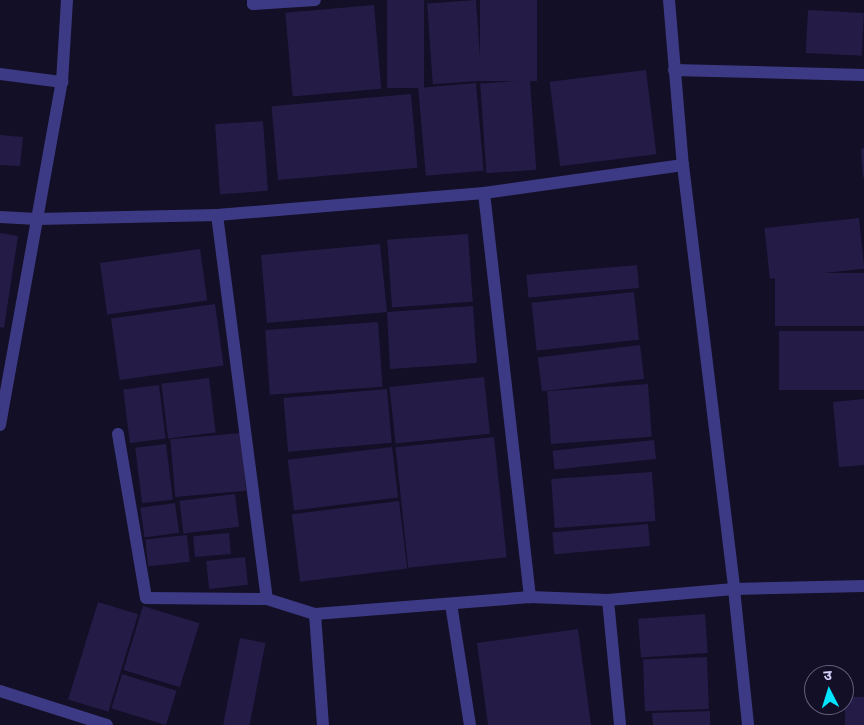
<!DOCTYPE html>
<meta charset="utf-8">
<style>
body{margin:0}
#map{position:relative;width:864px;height:725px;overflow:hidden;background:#130f26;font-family:"Nunito Sans","Noto Sans Devanagari",sans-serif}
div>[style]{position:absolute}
.building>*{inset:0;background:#241b47;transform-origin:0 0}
.minor>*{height:12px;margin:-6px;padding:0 6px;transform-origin:6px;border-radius:6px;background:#3d3a85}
span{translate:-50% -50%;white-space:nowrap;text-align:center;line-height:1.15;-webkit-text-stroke:4px #130f26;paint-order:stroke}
.north{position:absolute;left:804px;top:665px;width:50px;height:50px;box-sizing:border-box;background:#130f26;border:1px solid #625e7d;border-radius:50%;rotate:355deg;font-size:14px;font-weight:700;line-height:20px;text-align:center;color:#d9d4ff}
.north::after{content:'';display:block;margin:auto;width:18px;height:22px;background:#00e5ff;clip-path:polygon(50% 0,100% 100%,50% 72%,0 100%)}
</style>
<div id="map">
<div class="building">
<i style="left:387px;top:0;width:37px;height:88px"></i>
<i style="left:476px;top:0;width:81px;height:49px;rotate:86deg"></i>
<i style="left:480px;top:0;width:57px;height:81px"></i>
<i style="left:374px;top:5px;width:84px;height:89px;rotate:85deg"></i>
<i style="left:808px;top:10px;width:56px;height:43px;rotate:3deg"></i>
<i style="left:646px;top:70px;width:85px;height:97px;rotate:83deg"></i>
<i style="left:530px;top:80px;width:90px;height:50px;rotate:86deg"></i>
<i style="left:476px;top:83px;width:88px;height:58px;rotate:85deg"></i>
<i style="left:411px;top:94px;width:74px;height:140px;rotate:85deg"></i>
<i style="left:263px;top:121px;width:70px;height:48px;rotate:86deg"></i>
<i style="clip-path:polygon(0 135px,23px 137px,20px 166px,0 165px)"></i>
<i style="clip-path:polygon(864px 148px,864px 177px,863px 177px,861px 149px)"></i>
<i style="left:859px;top:218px;width:51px;height:95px;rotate:84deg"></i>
<i style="clip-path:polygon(0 233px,18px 236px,4px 328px,0 327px)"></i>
<i style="left:468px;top:234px;width:68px;height:81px;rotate:86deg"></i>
<i style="clip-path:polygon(380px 244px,387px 312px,473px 306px,477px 363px,390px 369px,387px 312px,267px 323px,261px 255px)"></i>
<i style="left:200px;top:249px;width:52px;height:101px;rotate:82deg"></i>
<i style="left:637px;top:265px;width:23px;height:111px;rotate:85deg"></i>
<i style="left:864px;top:273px;width:53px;height:89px;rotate:90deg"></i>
<i style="left:634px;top:292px;width:48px;height:103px;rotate:84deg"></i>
<i style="left:215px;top:304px;width:62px;height:105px;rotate:82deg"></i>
<i style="left:378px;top:322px;width:65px;height:113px;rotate:86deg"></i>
<i style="left:864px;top:331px;width:59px;height:85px;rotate:90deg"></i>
<i style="left:640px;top:345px;width:34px;height:103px;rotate:83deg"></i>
<i style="left:484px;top:377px;width:57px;height:95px;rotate:84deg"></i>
<i style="left:209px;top:378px;width:55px;height:48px;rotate:83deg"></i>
<i style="left:648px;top:384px;width:53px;height:101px;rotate:86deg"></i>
<i style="left:159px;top:385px;width:54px;height:36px;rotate:83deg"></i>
<i style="left:387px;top:389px;width:54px;height:104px;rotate:85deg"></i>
<i style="clip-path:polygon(864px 399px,864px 465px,839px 467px,833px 402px)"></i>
<i style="left:241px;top:433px;width:58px;height:71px;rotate:85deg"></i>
<i style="left:494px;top:437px;width:121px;height:99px;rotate:84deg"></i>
<i style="left:654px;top:440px;width:19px;height:102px;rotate:84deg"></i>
<i style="left:166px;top:444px;width:56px;height:31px;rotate:83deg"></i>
<i style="left:392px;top:447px;width:51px;height:105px;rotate:83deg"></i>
<i style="left:652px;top:472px;width:49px;height:101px;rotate:86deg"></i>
<i style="left:235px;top:494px;width:33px;height:56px;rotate:83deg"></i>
<i style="left:399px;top:501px;width:68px;height:108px;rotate:83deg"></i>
<i style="left:175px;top:503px;width:30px;height:35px;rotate:82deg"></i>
<i style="left:648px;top:524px;width:22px;height:96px;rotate:85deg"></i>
<i style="left:229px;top:533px;width:21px;height:36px;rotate:85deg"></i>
<i style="left:187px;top:535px;width:27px;height:42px;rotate:84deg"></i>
<i style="left:245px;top:557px;width:28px;height:39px;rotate:84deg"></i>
<i style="left:98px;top:602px;width:42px;height:102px;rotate:17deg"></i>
<i style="left:143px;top:606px;width:59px;height:67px;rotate:17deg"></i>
<i style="left:705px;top:614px;width:39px;height:67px;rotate:86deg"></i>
<i style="clip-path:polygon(578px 629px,591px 725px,488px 725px,477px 643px)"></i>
<i style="left:240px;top:638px;width:26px;height:88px;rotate:11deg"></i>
<i style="left:707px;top:657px;width:52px;height:64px;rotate:88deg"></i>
<i style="left:122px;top:674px;width:57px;height:36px;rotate:17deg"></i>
<i style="left:864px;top:697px;width:28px;height:19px;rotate:90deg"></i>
<i style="clip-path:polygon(710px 711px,710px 725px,653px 725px,652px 713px)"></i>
</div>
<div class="minor">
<i style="left:253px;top:0;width:4px;rotate:90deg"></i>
<i style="left:253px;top:4px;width:62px;rotate:-3.7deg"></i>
<i style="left:669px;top:0;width:166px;rotate:85.2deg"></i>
<i style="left:683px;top:165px;width:427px;rotate:83.1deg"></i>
<i style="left:734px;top:589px;width:137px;rotate:84.1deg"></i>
<i style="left:674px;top:70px;width:190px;rotate:1.5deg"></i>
<i style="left:0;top:74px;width:63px;rotate:7.4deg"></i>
<i style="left:484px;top:193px;width:407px;rotate:83.5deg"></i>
<i style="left:217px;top:215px;width:387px;rotate:82.6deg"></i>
<i style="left:0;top:217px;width:37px;rotate:3deg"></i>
<i style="left:37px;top:219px;width:180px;rotate:-1.3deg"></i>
<i style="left:217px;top:215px;width:268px;rotate:-4.7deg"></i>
<i style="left:484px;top:193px;width:201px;rotate:-8deg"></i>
<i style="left:0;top:425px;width:349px;rotate:-79.8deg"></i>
<i style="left:62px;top:82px;width:82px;rotate:-86.5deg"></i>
<i style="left:118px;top:434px;width:166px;rotate:80.3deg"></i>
<i style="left:146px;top:598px;width:121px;rotate:0.5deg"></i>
<i style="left:267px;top:599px;width:50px;rotate:17.4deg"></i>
<i style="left:315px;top:614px;width:216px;rotate:-4.5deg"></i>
<i style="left:530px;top:597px;width:78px;rotate:2.2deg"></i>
<i style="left:608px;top:600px;width:126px;rotate:-5deg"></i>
<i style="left:734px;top:589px;width:130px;rotate:-1.3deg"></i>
<i style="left:608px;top:600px;width:126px;rotate:84.5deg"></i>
<i style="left:451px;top:604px;width:122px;rotate:81.1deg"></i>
<i style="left:315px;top:614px;width:111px;rotate:85.9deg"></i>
<i style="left:0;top:691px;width:112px;rotate:17.6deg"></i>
</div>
<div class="north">उ</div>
</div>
